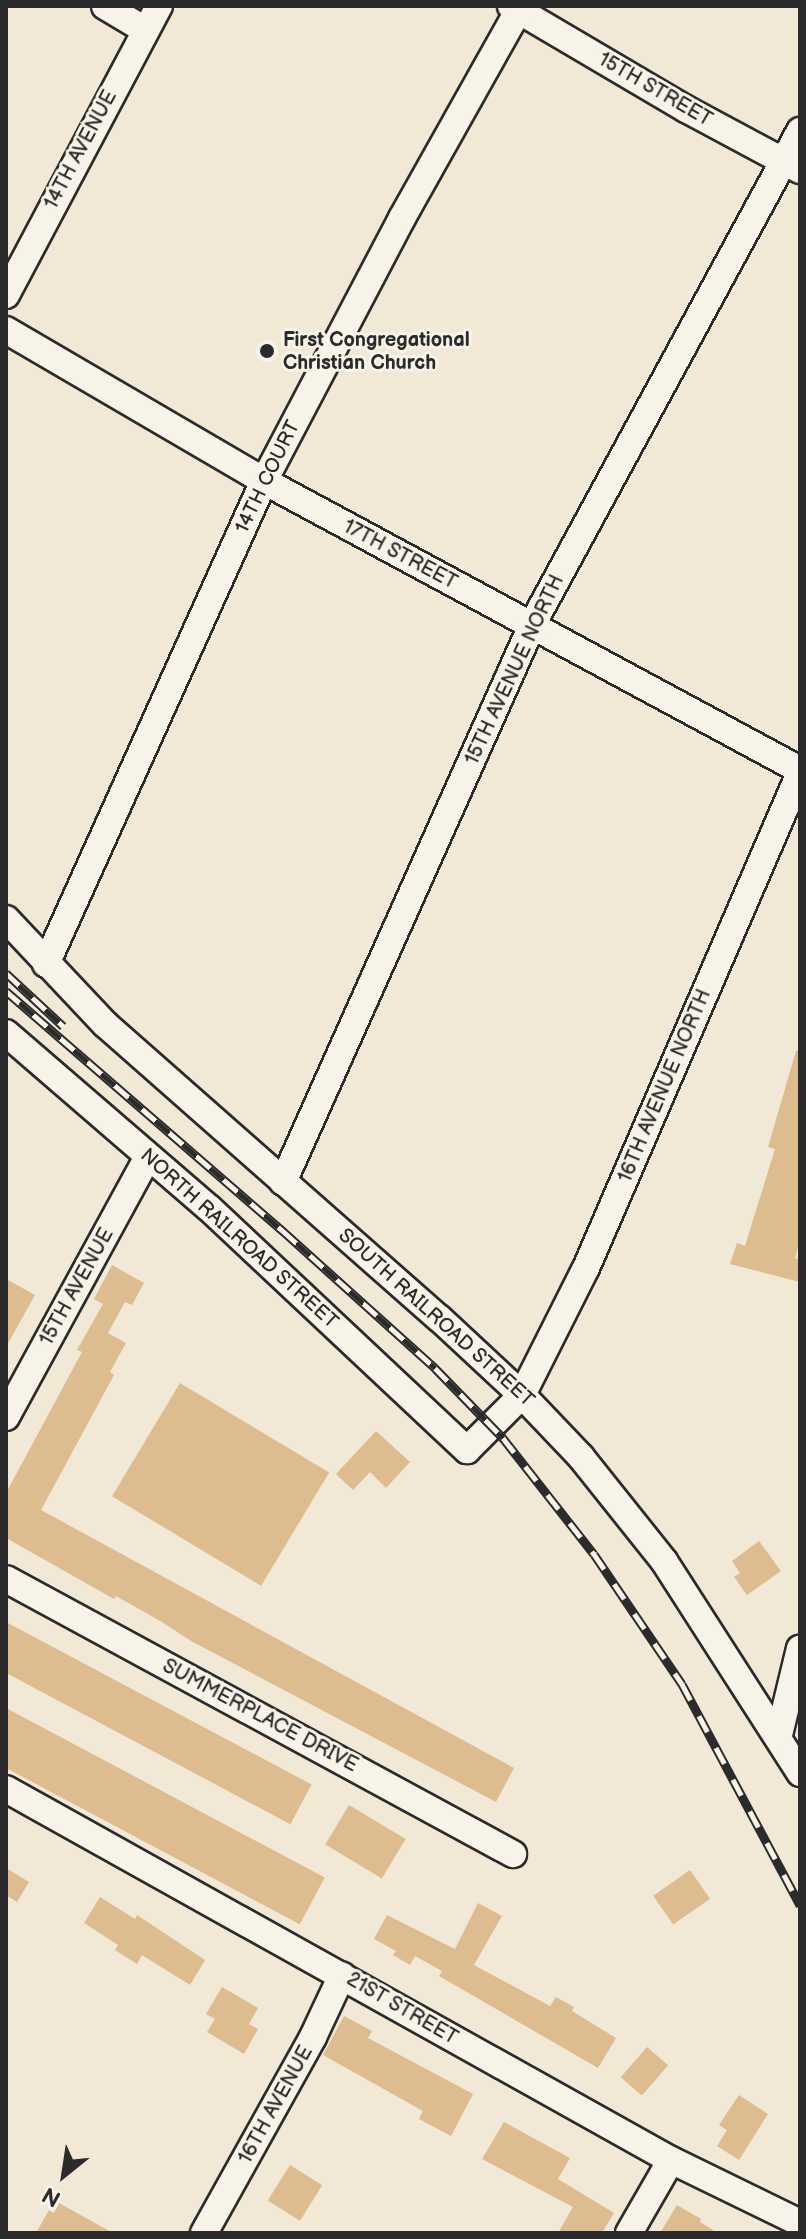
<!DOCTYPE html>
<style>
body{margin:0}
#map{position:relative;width:806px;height:2239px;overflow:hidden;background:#f2e8d6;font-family:"Balsamiq Sans",sans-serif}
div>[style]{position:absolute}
.building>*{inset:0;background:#ddbc8f;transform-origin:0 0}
.roads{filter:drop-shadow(2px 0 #2b2b2b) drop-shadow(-2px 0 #2b2b2b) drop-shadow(0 2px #2b2b2b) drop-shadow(0 -2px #2b2b2b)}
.minor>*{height:26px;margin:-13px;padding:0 13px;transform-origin:13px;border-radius:13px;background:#f7f3e8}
.rail>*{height:9px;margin-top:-4.5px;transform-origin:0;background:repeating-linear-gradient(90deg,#f7f3e8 0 18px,#2b2b2b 0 36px);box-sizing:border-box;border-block:2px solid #2b2b2b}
.dots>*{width:22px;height:22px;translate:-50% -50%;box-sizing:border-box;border:4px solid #f7f3e8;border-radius:50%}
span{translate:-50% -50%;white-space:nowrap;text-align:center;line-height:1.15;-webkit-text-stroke:6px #f7f3e8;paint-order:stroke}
.street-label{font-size:20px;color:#2b2b2b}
.poi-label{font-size:20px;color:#2b2b2b;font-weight:700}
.left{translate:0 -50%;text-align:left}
.frame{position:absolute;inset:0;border:8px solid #2b2b2b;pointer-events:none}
.north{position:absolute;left:24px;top:2135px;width:80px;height:80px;-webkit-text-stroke:6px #f7f3e8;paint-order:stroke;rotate:210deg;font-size:22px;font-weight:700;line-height:32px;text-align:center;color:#2b2b2b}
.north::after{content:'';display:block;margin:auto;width:28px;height:36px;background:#2b2b2b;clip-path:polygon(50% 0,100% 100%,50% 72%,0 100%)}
</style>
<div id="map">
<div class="building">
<i style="clip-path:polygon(796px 1051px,800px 1051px,800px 1240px,795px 1258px,800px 1260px,800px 1282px,730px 1264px,737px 1243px,745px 1246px,775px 1149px,768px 1147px)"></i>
<i style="clip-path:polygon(112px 1265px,144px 1283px,132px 1305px,125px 1302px,108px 1333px,126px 1343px,110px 1372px,114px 1375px,41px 1510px,514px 1768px,496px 1802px,191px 1641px,162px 1622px,116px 1596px,114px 1599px,6px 1538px,6px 1493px,82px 1352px,77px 1350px,103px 1304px,94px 1299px)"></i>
<i style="clip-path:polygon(6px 1279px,35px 1295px,6px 1347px)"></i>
<i style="left:180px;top:1383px;width:174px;height:132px;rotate:31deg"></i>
<i style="clip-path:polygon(376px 1431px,410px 1462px,386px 1488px,370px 1472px,353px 1490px,336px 1474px)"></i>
<i style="clip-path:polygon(759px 1541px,781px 1571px,747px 1595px,734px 1577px,740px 1573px,732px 1561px)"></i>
<i style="left:6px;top:1622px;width:346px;height:45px;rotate:28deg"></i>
<i style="left:6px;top:1708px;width:361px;height:53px;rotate:28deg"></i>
<i style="left:349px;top:1805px;width:66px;height:46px;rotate:31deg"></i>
<i style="clip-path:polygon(6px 1868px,29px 1882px,17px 1902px,6px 1895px)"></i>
<i style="left:690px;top:1870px;width:35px;height:45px;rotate:55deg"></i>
<i style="clip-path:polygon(100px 1897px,135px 1919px,137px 1915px,205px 1960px,190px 1985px,142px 1955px,137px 1964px,115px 1950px,118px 1945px,84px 1923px)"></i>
<i style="clip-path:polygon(478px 1903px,502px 1916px,474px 1965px,550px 2006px,556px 1997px,574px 2007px,572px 2011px,616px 2038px,598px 2068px,439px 1976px,442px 1971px,415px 1956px,410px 1965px,393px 1955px,396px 1951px,374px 1939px,387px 1915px,455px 1949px)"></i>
<i style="clip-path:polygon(222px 1987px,258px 2008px,249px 2024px,258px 2029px,244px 2054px,207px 2032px,215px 2019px,206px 2014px)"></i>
<i style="clip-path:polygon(344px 2016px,372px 2031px,368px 2038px,473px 2094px,451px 2136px,419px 2119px,423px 2111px,323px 2055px)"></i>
<i style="left:647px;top:2047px;width:28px;height:40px;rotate:41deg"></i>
<i style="clip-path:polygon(739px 2095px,768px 2114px,739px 2160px,717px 2146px,727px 2130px,719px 2125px)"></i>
<i style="clip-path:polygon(504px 2122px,570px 2158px,558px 2179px,614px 2213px,602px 2233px,558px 2233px,573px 2207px,482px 2159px)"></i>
<i style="left:290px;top:2165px;width:38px;height:42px;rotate:32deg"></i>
<i style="clip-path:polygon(59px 2203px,113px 2233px,36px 2233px,49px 2210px,54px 2213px)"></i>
<i style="clip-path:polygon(677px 2205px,701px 2219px,700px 2222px,718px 2233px,660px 2233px)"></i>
</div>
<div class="roads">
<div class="minor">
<i style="left:105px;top:6px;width:47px;rotate:31deg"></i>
<i style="left:511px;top:6px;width:203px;rotate:30.5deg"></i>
<i style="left:686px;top:109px;width:129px;rotate:28.2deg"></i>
<i style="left:6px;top:295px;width:327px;rotate:-62.1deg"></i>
<i style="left:6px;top:330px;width:299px;rotate:30.3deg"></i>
<i style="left:264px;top:481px;width:609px;rotate:28.33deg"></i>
<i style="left:6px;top:919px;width:144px;rotate:46.7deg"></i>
<i style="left:105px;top:1024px;width:445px;rotate:41.4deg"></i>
<i style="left:439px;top:1318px;width:113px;rotate:42.9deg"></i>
<i style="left:522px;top:1395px;width:86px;rotate:46.4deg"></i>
<i style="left:581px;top:1457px;width:133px;rotate:51.4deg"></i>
<i style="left:664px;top:1561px;width:252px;rotate:57.3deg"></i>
<i style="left:46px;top:964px;width:530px;rotate:-65.71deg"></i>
<i style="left:264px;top:481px;width:297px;rotate:-62.3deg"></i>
<i style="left:402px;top:218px;width:243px;rotate:-60.7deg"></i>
<i style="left:6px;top:1033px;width:268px;rotate:40.8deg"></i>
<i style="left:209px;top:1208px;width:354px;rotate:43.2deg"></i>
<i style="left:467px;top:1450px;width:78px;rotate:-45deg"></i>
<i style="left:522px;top:1395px;width:142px;rotate:-63.3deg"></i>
<i style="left:586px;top:1268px;width:539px;rotate:-66.62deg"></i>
<i style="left:283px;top:1182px;width:612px;rotate:-65.9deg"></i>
<i style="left:533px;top:623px;width:560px;rotate:-61.51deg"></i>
<i style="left:6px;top:1417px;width:296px;rotate:-61.4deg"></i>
<i style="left:6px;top:1579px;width:577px;rotate:28.48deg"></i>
<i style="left:779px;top:1735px;width:89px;rotate:-76.4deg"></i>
<i style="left:6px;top:1789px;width:761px;rotate:29.16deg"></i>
<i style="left:671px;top:2160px;width:144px;rotate:26deg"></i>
<i style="left:204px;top:2233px;width:224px;rotate:-60.9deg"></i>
<i style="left:313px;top:2037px;width:68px;rotate:-64.9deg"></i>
<i style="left:629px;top:2233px;width:84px;rotate:-60.1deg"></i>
</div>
</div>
<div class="rail">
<i style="left:6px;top:973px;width:78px;rotate:42.9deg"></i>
<i style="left:6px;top:991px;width:367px;rotate:40.9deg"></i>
<i style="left:283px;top:1231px;width:205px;rotate:42deg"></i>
<i style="left:435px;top:1368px;width:98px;rotate:45.8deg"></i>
<i style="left:503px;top:1438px;width:147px;rotate:51.9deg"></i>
<i style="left:594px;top:1554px;width:157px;rotate:55.9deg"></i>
<i style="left:682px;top:1684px;width:251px;rotate:61.9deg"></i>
</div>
<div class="dots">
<i style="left:267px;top:351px;background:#2b2b2b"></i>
</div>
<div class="street-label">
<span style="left:655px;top:90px;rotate:30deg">15TH STREET</span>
<span style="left:81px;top:150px;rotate:-62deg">14TH AVENUE</span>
<span style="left:268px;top:477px;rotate:-64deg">14TH COURT</span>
<span style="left:400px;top:555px;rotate:28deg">17TH STREET</span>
<span style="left:515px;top:670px;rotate:-65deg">15TH AVENUE NORTH</span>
<span style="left:665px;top:1086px;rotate:-67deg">16TH AVENUE NORTH</span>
<span style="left:239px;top:1239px;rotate:42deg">NORTH RAILROAD STREET</span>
<span style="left:77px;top:1287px;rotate:-61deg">15TH AVENUE</span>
<span style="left:436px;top:1318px;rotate:42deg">SOUTH RAILROAD STREET</span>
<span style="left:260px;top:1716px;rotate:28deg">SUMMERPLACE DRIVE</span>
<span style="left:402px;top:2009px;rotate:30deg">21ST STREET</span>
<span style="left:276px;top:2105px;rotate:-61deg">16TH AVENUE</span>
</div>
<div class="poi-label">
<span class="left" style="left:283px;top:352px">First Congregational<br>Christian Church</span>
</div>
<div class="frame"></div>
<div class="north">N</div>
</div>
